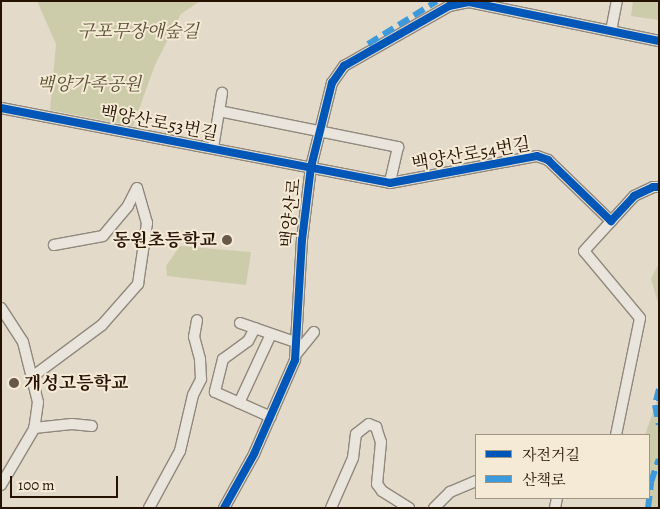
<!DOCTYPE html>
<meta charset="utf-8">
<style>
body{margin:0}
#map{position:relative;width:660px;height:509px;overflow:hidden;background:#e4daca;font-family:Alegreya,"Noto Serif KR",serif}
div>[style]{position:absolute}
.green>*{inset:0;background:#ccccab}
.roads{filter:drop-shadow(1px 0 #8f887c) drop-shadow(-1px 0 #8f887c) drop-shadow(0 1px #8f887c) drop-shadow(0 -1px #8f887c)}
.minor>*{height:10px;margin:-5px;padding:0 5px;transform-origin:5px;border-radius:5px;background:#e9e4dc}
.quiet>*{height:6px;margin-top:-3px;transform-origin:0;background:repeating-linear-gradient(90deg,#3c9adc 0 12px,transparent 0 18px)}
.cycleway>*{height:8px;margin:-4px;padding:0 4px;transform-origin:4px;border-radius:4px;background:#0057b8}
.dots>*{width:14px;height:14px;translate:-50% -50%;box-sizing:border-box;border:2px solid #f4ead5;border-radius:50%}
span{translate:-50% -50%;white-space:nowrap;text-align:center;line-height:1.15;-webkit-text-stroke:4px #f4ead5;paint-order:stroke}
.park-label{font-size:18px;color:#594f33;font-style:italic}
.street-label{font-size:18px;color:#251200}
.poi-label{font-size:18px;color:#251200;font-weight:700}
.right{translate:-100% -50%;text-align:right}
.left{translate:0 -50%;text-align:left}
.frame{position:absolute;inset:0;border:2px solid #251200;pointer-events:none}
.legend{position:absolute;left:475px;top:434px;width:175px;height:65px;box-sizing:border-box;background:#f4ead5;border:1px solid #a19480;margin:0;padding:6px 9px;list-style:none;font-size:15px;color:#251200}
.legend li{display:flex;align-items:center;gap:10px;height:25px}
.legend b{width:25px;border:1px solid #a19480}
.scale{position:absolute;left:10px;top:476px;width:108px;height:22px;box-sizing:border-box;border:2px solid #251200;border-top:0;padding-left:6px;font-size:15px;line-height:18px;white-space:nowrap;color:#251200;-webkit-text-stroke:4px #f4ead5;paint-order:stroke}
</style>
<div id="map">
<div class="green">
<i style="clip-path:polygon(37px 1px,200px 1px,181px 14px,155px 65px,133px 126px,50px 110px,56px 44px)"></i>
<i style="clip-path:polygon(633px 1px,659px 1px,659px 20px,631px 16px)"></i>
<i style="clip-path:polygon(180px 246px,251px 252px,246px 285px,167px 276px,166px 266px)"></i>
<i style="clip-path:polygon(659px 263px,659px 306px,651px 279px)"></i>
<i style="clip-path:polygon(659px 394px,659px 508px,650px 508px,649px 435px,645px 435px)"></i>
</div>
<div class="roads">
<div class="minor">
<i style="left:611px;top:31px;width:31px;rotate:-79deg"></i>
<i style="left:1px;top:108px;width:396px;rotate:10.9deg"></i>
<i style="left:390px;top:183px;width:149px;rotate:-10.4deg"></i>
<i style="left:537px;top:156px;width:12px;rotate:20deg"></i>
<i style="left:548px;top:160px;width:88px;rotate:44.1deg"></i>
<i style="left:219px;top:111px;width:183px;rotate:11.4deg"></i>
<i style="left:398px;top:147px;width:37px;rotate:103deg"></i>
<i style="left:213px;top:148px;width:56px;rotate:-80.7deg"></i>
<i style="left:1px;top:308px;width:40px;rotate:57.1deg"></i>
<i style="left:23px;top:342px;width:62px;rotate:76deg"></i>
<i style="left:38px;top:402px;width:27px;rotate:98deg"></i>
<i style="left:34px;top:429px;width:65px;rotate:120.5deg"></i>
<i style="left:240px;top:323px;width:61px;rotate:19deg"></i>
<i style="left:255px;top:328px;width:15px;rotate:118deg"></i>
<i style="left:248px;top:341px;width:31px;rotate:144deg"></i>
<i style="left:223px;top:359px;width:34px;rotate:104deg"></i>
<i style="left:215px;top:392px;width:61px;rotate:24.1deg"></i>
<i style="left:297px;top:353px;width:27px;rotate:-51deg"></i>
<i style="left:32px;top:377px;width:87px;rotate:-36.6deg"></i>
<i style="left:102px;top:325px;width:55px;rotate:-48.7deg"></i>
<i style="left:138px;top:284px;width:62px;rotate:-81.6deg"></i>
<i style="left:147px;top:223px;width:36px;rotate:-106deg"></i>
<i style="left:137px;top:188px;width:20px;rotate:117deg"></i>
<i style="left:128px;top:206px;width:39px;rotate:130deg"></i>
<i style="left:103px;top:236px;width:50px;rotate:169.6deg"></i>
<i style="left:239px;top:403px;width:76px;rotate:-65.1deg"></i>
<i style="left:34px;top:428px;width:38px;rotate:-6deg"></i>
<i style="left:72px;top:424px;width:20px;rotate:6deg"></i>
<i style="left:616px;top:435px;width:119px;rotate:-78.4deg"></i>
<i style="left:640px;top:318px;width:87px;rotate:-129.9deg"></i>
<i style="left:584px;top:251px;width:74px;rotate:-47.7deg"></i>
<i style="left:634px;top:196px;width:21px;rotate:-25deg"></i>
<i style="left:653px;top:187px;width:6px"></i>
<i style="left:149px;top:508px;width:65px;rotate:-61.5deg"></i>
<i style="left:180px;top:451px;width:57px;rotate:-76.9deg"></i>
<i style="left:193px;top:395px;width:18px;rotate:-63deg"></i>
<i style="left:201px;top:379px;width:20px;rotate:-93deg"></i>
<i style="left:200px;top:359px;width:23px;rotate:-105deg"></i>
<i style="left:194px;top:337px;width:17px;rotate:-80deg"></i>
<i style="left:224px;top:508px;width:62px;rotate:-60.9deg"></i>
<i style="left:254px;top:454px;width:103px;rotate:-66.4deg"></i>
<i style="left:295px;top:360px;width:120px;rotate:-86.7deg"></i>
<i style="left:302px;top:240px;width:74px;rotate:-83deg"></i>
<i style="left:311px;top:167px;width:87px;rotate:-76deg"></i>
<i style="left:332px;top:83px;width:21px;rotate:-55deg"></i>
<i style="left:344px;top:66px;width:121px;rotate:-29.7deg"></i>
<i style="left:449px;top:6px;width:20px;rotate:-11deg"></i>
<i style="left:469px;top:2px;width:194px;rotate:11.6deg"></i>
<i style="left:331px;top:508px;width:55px;rotate:-66.3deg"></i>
<i style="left:353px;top:458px;width:24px;rotate:-83deg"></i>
<i style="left:356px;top:434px;width:16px;rotate:-38deg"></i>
<i style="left:369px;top:424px;width:8px;rotate:23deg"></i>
<i style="left:376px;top:427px;width:16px;rotate:72deg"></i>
<i style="left:381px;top:442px;width:42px;rotate:95.4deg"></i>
<i style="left:377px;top:484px;width:9px;rotate:54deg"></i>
<i style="left:382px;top:491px;width:32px;rotate:32deg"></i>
<i style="left:434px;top:508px;width:23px;rotate:-45deg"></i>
<i style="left:450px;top:492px;width:28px;rotate:-23deg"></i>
<i style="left:555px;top:508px;width:10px;rotate:-79deg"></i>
</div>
</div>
<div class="quiet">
<i style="left:368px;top:44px;width:81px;rotate:-31.9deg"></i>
<i style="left:659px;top:389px;width:16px;rotate:104deg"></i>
<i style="left:655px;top:405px;width:20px;rotate:79deg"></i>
<i style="left:648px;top:508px;width:26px;rotate:-83deg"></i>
<i style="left:651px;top:482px;width:24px;rotate:-71deg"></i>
</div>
<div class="cycleway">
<i style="left:1px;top:108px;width:396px;rotate:10.9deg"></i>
<i style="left:390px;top:183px;width:149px;rotate:-10.4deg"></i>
<i style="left:537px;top:156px;width:12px;rotate:20deg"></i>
<i style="left:548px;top:160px;width:88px;rotate:44.1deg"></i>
<i style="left:611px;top:221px;width:34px;rotate:-47deg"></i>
<i style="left:634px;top:196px;width:21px;rotate:-25deg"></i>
<i style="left:653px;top:187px;width:6px"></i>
<i style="left:224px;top:508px;width:62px;rotate:-60.9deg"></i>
<i style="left:254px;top:454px;width:103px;rotate:-66.4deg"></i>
<i style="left:295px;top:360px;width:120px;rotate:-86.7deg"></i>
<i style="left:302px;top:240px;width:74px;rotate:-83deg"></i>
<i style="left:311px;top:167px;width:87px;rotate:-76deg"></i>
<i style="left:332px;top:83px;width:21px;rotate:-55deg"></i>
<i style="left:344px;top:66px;width:121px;rotate:-29.7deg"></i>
<i style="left:449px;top:6px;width:20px;rotate:-11deg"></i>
<i style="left:469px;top:2px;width:194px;rotate:11.6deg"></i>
</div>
<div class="dots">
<i style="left:227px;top:240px;background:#685847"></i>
<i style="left:14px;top:383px;background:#685847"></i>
</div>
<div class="park-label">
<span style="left:138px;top:31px">구포무장애숲길</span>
<span style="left:89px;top:84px">백양가족공원</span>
</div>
<div class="street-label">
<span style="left:159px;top:123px;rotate:11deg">백양산로53번길</span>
<span style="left:471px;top:154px;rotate:-10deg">백양산로54번길</span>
<span style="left:291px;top:213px;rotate:-84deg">백양산로</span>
</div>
<div class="poi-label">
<span class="right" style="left:217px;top:240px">동원초등학교</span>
<span class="left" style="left:24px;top:383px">개성고등학교</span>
</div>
<div class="frame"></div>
<ul class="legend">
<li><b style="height:6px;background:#0057b8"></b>자전거길</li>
<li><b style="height:6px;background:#3c9adc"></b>산책로</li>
</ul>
<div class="scale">100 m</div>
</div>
